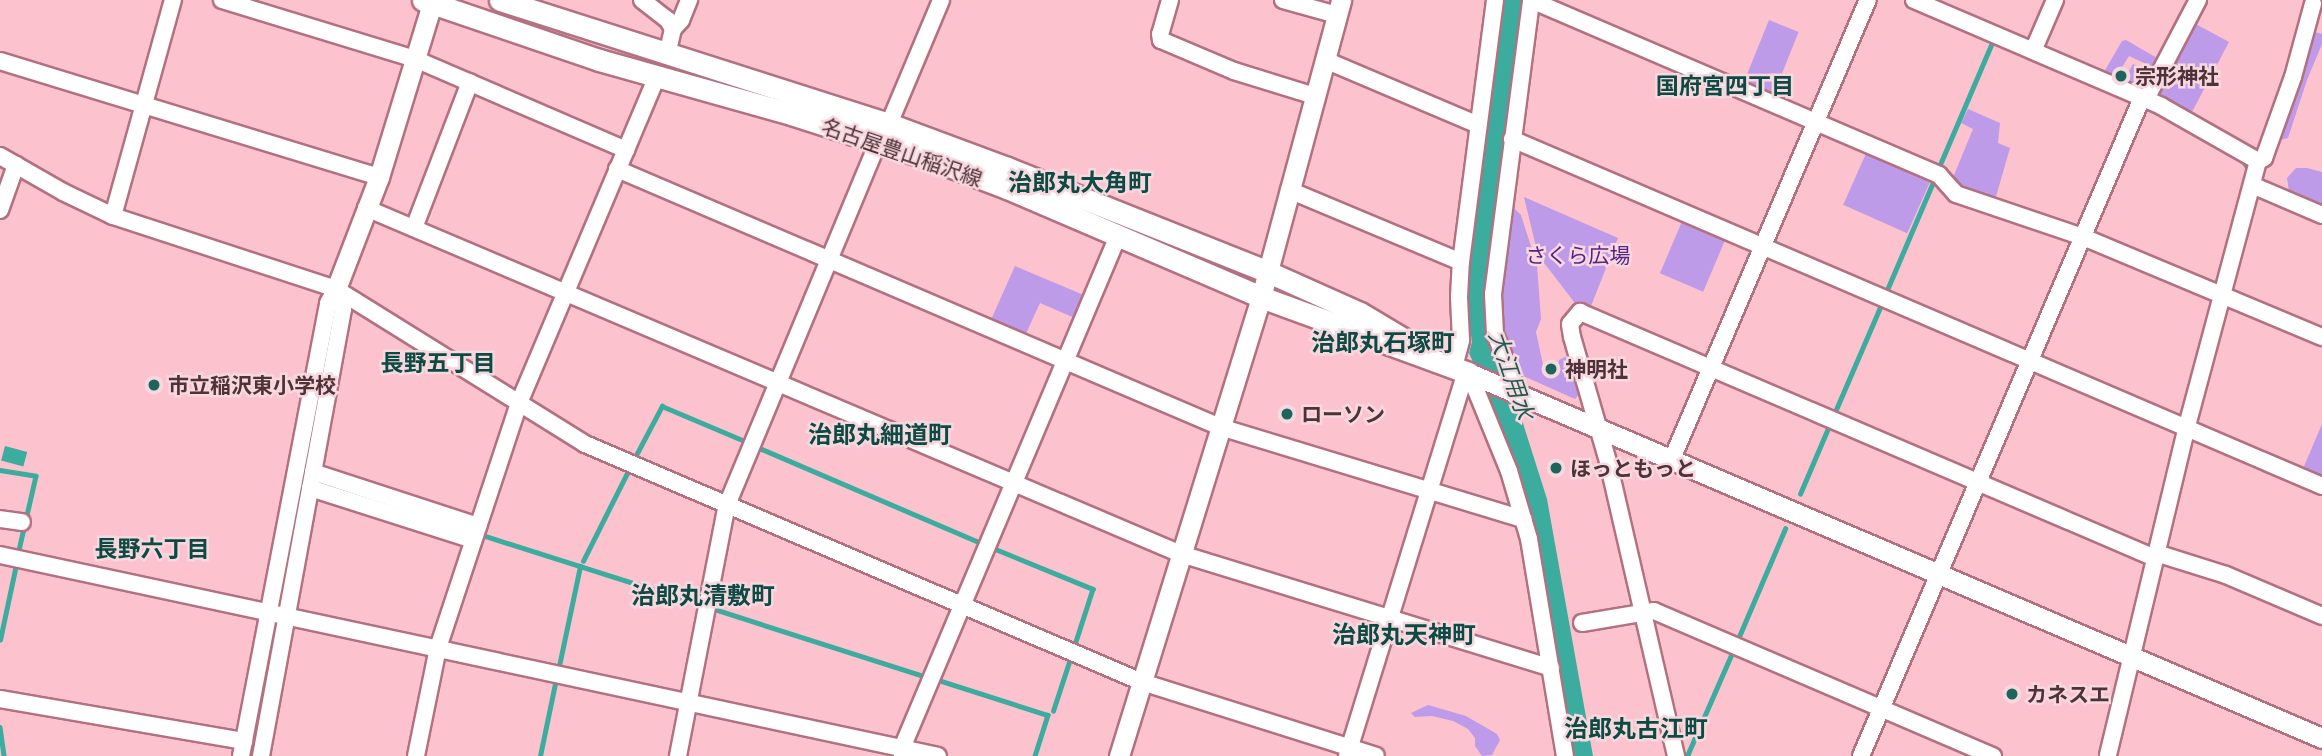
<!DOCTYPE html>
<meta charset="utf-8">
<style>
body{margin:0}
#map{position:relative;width:2322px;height:756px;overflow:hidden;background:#fcc2ce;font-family:Manrope,"Noto Sans JP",sans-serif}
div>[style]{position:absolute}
.green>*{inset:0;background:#be9be9;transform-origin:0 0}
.water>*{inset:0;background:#3cac9f;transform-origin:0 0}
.stream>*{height:4.5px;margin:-2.25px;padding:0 2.25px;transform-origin:2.25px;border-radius:2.25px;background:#3cac9f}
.roads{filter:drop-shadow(2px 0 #b37180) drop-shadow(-2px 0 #b37180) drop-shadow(0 2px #b37180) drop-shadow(0 -2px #b37180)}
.minor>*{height:16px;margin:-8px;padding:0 8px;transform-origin:8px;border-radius:8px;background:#fff}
.tertiary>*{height:19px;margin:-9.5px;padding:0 9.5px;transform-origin:9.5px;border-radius:9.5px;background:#fff}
.secondary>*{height:21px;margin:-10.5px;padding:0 10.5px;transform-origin:10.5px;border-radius:10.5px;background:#fff}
.dots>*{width:19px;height:19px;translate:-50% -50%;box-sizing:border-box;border:4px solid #f6d8de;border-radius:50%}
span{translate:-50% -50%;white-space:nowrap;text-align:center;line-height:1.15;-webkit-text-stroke:5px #f6d8de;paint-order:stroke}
.poi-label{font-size:21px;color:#4f3239;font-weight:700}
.left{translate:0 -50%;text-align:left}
.street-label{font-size:21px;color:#4f3239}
.park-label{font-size:21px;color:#582386}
.neighbourhood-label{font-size:23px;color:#0d4a43;font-weight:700}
.water-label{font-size:23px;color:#1e5b53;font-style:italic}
.quarter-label{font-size:24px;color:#0d4a43;font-weight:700}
</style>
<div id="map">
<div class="green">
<i style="left:1769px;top:20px;width:32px;height:68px;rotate:22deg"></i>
<i style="clip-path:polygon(2194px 23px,2229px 42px,2192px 112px,2163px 97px,2158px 91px)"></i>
<i style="clip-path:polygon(2312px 31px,2322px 34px,2322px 44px,2307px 80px,2288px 138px,2280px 140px)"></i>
<i style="clip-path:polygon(2126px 40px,2157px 58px,2155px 68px,2129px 56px,2116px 77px,2104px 72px,2122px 41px)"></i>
<i style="clip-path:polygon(2133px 64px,2151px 73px,2146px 86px,2139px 88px,2124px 80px)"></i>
<i style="clip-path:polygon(1968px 109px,2000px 123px,1998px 143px,2010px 148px,1995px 200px,1958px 187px,1952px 180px,1973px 129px,1961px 123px)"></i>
<i style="left:1868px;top:149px;width:70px;height:61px;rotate:24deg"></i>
<i style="clip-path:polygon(2296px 168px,2307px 168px,2322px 172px,2322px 205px,2289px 191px,2287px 178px)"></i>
<i style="clip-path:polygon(1524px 197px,1618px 238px,1589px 311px,1578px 307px,1538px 255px)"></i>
<i style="clip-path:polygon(1511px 205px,1521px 215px,1537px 265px,1541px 319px,1536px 332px,1544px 369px,1550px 374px,1557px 372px,1559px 360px,1567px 356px,1572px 359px,1580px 393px,1575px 399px,1521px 375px,1515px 370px,1501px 336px,1498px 301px)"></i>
<i style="left:1683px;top:219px;width:47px;height:59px;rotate:23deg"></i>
<i style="clip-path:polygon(1015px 266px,1086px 296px,1077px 319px,1040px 303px,1024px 338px,990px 322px)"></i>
<i style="clip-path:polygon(2322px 424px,2322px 480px,2302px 471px)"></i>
<i style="clip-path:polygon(1428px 705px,1466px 716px,1497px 734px,1500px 740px,1492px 755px,1482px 756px,1475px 746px,1475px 738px,1468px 729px,1453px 721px,1432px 716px,1415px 717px,1411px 713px)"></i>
</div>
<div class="water">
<i style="clip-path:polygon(1502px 0,1522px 0,1486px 308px,1487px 326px,1492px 351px,1499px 358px,1514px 395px,1547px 499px,1593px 756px,1572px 756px,1519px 468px,1469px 353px,1472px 342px,1467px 307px,1467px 285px)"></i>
<i style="left:5px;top:446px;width:23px;height:15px;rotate:15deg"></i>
</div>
<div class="stream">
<i style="left:1939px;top:167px;width:135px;rotate:-66.9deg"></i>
<i style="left:2233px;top:222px;width:55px;rotate:-74.2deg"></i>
<i style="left:2248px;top:169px;width:9px;rotate:-122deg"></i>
<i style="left:1887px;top:290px;width:120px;rotate:-66.9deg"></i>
<i style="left:1835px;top:412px;width:116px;rotate:-66.7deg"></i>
<i style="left:757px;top:447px;width:244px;rotate:23.2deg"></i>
<i style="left:634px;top:459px;width:60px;rotate:-62.2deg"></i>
<i style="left:662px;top:406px;width:90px;rotate:22.9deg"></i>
<i style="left:0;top:470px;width:36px;rotate:9deg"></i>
<i style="left:36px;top:476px;width:76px;rotate:102.9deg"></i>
<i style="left:1800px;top:494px;width:74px;rotate:-66.9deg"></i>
<i style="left:482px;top:535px;width:228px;rotate:17.6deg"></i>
<i style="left:993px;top:548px;width:108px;rotate:22.3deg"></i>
<i style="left:1093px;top:589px;width:62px;rotate:107.9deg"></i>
<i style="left:583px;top:561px;width:98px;rotate:-63.4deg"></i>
<i style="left:714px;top:609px;width:220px;rotate:17.7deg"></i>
<i style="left:1738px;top:639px;width:120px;rotate:-66.9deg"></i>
<i style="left:0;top:640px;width:77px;rotate:-78deg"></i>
<i style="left:559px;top:666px;width:102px;rotate:-78.1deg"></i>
<i style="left:938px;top:680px;width:115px;rotate:17.7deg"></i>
<i style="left:1048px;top:715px;width:43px;rotate:107.6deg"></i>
<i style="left:1053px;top:711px;width:52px;rotate:-71.9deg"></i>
<i style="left:0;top:727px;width:29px;rotate:82deg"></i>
<i style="left:252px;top:756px;width:132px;rotate:-79.5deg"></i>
<i style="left:540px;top:756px;width:79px;rotate:-78.3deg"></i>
<i style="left:1687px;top:756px;width:112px;rotate:-66.4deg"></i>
</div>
<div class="roads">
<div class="minor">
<i style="left:222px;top:0;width:202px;rotate:17deg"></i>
<i style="left:415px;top:59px;width:230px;rotate:23.3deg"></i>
<i style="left:642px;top:0;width:33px;rotate:38deg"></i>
<i style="left:668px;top:20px;width:10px;rotate:61deg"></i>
<i style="left:673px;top:29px;width:27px;rotate:103deg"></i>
<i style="left:1170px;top:0;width:35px;rotate:106deg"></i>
<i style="left:1160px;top:34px;width:6px;rotate:81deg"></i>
<i style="left:1161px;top:40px;width:79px;rotate:23deg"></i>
<i style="left:1234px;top:71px;width:85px;rotate:17.2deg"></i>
<i style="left:1283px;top:0;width:56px;rotate:15.5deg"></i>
<i style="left:1531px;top:0;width:444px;rotate:23.2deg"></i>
<i style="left:1939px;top:175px;width:25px;rotate:48deg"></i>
<i style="left:1956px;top:194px;width:134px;rotate:18.7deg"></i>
<i style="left:2083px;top:237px;width:259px;rotate:22.7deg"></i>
<i style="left:1914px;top:0;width:269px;rotate:23.2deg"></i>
<i style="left:2161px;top:106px;width:112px;rotate:29.6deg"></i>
<i style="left:2258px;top:161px;width:274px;rotate:105deg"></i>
<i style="left:2187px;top:426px;width:339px;rotate:103.5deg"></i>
<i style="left:673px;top:29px;width:12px;rotate:-48deg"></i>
<i style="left:681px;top:20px;width:22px;rotate:-68deg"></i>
<i style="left:2033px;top:51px;width:56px;rotate:-66.7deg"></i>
<i style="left:1325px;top:60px;width:166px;rotate:23deg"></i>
<i style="left:0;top:61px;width:396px;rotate:17deg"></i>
<i style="left:2146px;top:99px;width:112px;rotate:-62.3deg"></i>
<i style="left:889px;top:124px;width:134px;rotate:-67.2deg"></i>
<i style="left:1512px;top:139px;width:881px;rotate:23.19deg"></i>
<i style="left:0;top:156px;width:73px;rotate:29.7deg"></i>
<i style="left:63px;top:192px;width:55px;rotate:25.6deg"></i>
<i style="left:113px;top:216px;width:235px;rotate:18.1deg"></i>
<i style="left:336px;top:289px;width:293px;rotate:31.9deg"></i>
<i style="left:585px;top:444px;width:606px;rotate:23.14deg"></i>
<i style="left:1142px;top:682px;width:245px;rotate:17.5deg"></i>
<i style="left:2258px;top:161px;width:7px;rotate:-27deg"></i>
<i style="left:2264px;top:158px;width:86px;rotate:-70.3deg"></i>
<i style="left:2293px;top:77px;width:76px;rotate:-74.7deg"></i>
<i style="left:617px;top:169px;width:656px;rotate:23.16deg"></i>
<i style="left:1220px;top:427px;width:317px;rotate:16.9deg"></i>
<i style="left:2252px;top:185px;width:76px;rotate:23.2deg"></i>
<i style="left:1289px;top:190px;width:186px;rotate:22.7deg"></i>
<i style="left:366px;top:208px;width:885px;rotate:23deg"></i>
<i style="left:1181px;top:554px;width:387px;rotate:17.1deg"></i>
<i style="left:0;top:210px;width:48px;rotate:-70.4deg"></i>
<i style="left:113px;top:216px;width:224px;rotate:-74.5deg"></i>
<i style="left:414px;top:228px;width:156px;rotate:-69deg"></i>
<i style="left:1454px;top:367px;width:28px;rotate:-75deg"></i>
<i style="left:1461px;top:340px;width:43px;rotate:-92.7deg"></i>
<i style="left:1459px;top:297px;width:35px;rotate:-87deg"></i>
<i style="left:1461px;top:262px;width:264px;rotate:-82.6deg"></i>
<i style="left:1469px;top:373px;width:106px;rotate:67.8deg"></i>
<i style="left:1509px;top:471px;width:71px;rotate:73.6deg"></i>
<i style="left:1529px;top:539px;width:220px;rotate:80.6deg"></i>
<i style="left:1519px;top:394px;width:65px;rotate:-111.8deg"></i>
<i style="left:1495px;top:334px;width:40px;rotate:-92.9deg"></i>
<i style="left:1493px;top:294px;width:296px;rotate:-82.6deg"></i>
<i style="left:1672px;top:459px;width:499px;rotate:-66.9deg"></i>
<i style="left:313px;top:472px;width:174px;rotate:18.1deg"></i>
<i style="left:310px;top:488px;width:171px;rotate:17.7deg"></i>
<i style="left:0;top:519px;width:22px;rotate:8deg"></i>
<i style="left:2156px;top:553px;width:73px;rotate:17.4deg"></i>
<i style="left:2226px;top:575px;width:104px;rotate:23.1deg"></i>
<i style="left:0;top:555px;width:959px;rotate:12.09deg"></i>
<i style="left:1582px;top:623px;width:73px;rotate:-9.5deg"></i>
<i style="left:1654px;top:611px;width:369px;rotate:23.2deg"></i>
<i style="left:0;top:699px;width:248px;rotate:9.8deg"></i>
<i style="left:241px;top:756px;width:461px;rotate:-79.1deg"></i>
<i style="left:328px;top:303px;width:16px;rotate:-60deg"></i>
<i style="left:261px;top:756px;width:454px;rotate:-79.6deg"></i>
<i style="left:343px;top:309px;width:21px;rotate:-109deg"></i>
<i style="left:416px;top:756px;width:110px;rotate:-78.5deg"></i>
<i style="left:438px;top:648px;width:258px;rotate:-71.7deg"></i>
<i style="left:519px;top:403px;width:355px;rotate:-67.1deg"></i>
<i style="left:678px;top:756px;width:256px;rotate:-79deg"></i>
<i style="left:727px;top:505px;width:393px;rotate:-67.4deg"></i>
<i style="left:902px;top:756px;width:8px;rotate:-90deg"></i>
<i style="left:902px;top:748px;width:556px;rotate:-67.13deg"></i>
<i style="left:1347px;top:756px;width:402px;rotate:-72.8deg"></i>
<i style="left:1676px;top:756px;width:299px;rotate:-103deg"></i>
<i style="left:1609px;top:465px;width:133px;rotate:-106.1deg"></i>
<i style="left:1572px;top:337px;width:13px;rotate:-99deg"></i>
<i style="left:1570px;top:324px;width:16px;rotate:-50deg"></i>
<i style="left:1580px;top:312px;width:625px;rotate:23.16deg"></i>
<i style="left:1861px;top:756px;width:715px;rotate:-66.88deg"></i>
</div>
<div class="tertiary">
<i style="left:336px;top:289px;width:120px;rotate:-69deg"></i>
<i style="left:379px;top:177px;width:185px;rotate:-73deg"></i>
<i style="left:1469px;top:373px;width:928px;rotate:23.17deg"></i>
<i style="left:1119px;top:756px;width:480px;rotate:-72.8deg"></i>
<i style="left:1261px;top:297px;width:308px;rotate:-74.9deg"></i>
</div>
<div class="secondary">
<i style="left:423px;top:0;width:186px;rotate:18.8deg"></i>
<i style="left:599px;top:60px;width:199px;rotate:15.7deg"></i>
<i style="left:791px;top:114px;width:144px;rotate:17.8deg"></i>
<i style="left:928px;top:158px;width:85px;rotate:20.8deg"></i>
<i style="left:1007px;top:188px;width:276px;rotate:23.2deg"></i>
<i style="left:1261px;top:297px;width:221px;rotate:20.1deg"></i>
<i style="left:500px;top:0;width:408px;rotate:17.7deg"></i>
<i style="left:889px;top:124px;width:126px;rotate:20.4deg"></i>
<i style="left:1007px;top:168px;width:279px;rotate:21.7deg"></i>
<i style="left:1266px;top:271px;width:103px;rotate:24.1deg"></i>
<i style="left:1360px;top:313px;width:55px;rotate:30.8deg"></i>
</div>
</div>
<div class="dots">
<i style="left:2121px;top:76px;background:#1b655d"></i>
<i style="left:1551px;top:369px;background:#1b655d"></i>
<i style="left:154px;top:385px;background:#1b655d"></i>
<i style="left:1287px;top:414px;background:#1b655d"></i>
<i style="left:1556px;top:468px;background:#1b655d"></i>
<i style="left:2012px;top:694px;background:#1b655d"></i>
</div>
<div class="poi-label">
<span class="left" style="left:2135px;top:76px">宗形神社</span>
<span class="left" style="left:1565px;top:369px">神明社</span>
<span class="left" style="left:168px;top:385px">市立稲沢東小学校</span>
<span class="left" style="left:1301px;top:414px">ローソン</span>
<span class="left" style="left:1570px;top:468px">ほっともっと</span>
<span class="left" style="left:2026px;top:694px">カネスエ</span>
</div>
<div class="street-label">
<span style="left:902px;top:152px;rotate:19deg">名古屋豊山稲沢線</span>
</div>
<div class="park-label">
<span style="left:1578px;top:255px">さくら広場</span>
</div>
<div class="neighbourhood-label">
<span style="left:1725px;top:85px">国府宮四丁目</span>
<span style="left:438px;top:362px">長野五丁目</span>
<span style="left:152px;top:548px">長野六丁目</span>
</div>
<div class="water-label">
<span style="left:1512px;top:375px;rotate:71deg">大江用水</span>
</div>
<div class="quarter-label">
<span style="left:1080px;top:182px">治郎丸大角町</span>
<span style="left:1383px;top:342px">治郎丸石塚町</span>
<span style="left:880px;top:434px">治郎丸細道町</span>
<span style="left:703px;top:595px">治郎丸清敷町</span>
<span style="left:1404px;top:634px">治郎丸天神町</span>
<span style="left:1636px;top:728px">治郎丸古江町</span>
</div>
</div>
